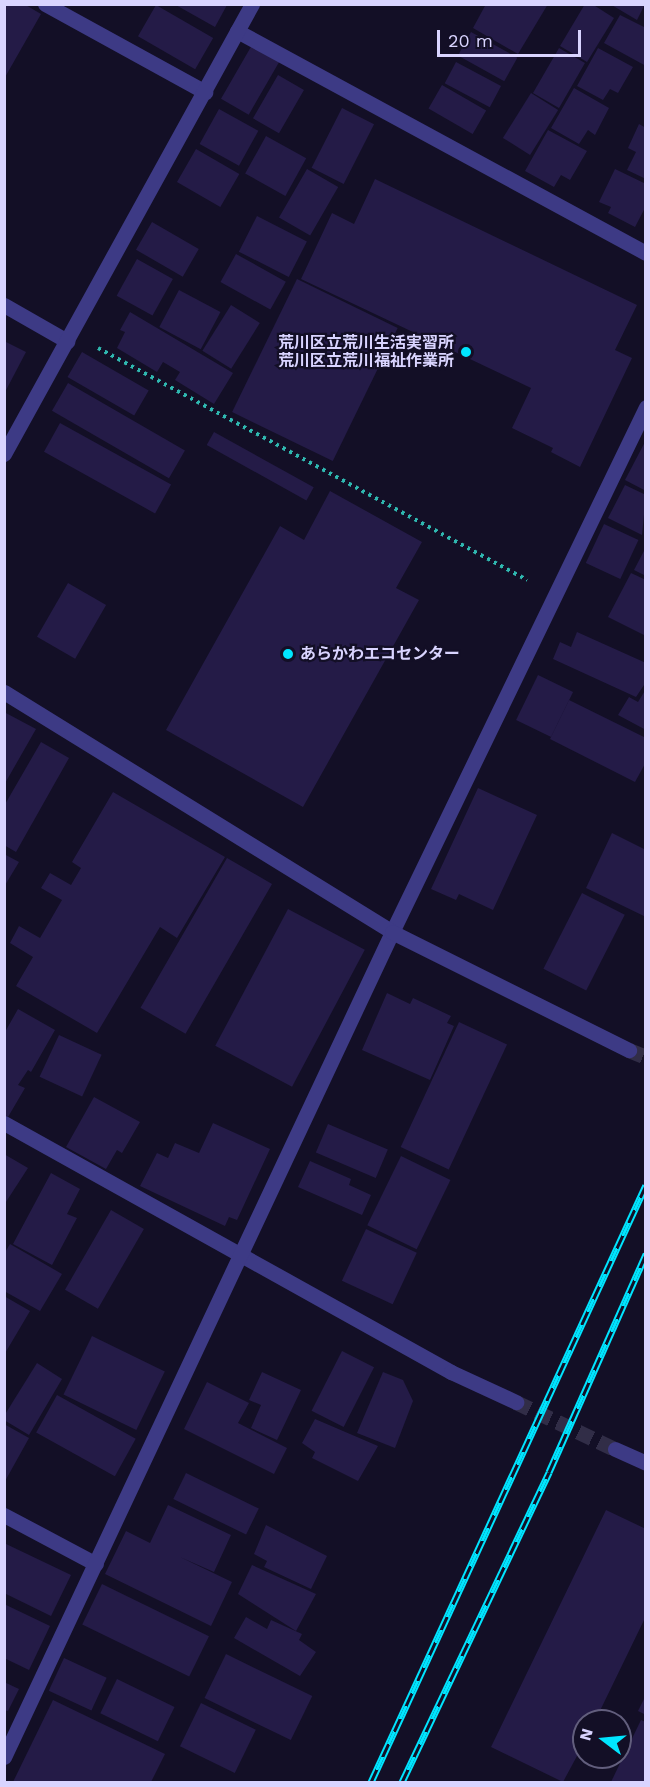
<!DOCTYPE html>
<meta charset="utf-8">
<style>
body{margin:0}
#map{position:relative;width:650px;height:1787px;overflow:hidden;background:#130f26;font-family:"Work Sans","Noto Sans JP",sans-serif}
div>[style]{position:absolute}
.building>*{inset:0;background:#241b47;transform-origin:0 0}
.minor-tunnel>*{height:15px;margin-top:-7.5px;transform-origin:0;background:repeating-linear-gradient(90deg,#312d47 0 15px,transparent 0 23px)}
.tertiary-tunnel>*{height:15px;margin-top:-7.5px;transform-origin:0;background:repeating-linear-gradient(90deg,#312d47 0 15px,transparent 0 23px)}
.path>*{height:4px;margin-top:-2px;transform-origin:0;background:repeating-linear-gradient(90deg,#2fb8b0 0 3px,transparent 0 7.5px)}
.service>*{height:15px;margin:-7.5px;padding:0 7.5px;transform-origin:7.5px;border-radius:7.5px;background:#3d3a85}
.minor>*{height:15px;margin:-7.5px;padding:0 7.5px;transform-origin:7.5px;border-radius:7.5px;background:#3d3a85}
.tertiary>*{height:15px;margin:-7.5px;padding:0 7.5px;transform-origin:7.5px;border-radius:7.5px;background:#3d3a85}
.rail>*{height:7px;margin-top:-3.5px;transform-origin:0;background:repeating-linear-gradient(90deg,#130f26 0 14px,#00e5ff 0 28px);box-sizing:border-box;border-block:2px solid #00e5ff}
.dots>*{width:16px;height:16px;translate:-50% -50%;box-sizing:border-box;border:3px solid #130f26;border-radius:50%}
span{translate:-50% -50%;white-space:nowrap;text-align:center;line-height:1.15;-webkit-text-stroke:4.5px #130f26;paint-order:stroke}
.poi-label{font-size:16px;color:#d9d4ff;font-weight:700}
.right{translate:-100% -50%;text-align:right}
.left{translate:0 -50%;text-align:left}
.frame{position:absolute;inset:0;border:6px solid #d9d4ff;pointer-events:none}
.north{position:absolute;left:572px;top:1709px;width:60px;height:60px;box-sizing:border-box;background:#130f26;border:2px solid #625e7d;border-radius:50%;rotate:286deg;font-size:16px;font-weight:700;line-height:24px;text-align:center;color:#d9d4ff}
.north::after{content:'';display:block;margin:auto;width:21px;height:27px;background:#00e5ff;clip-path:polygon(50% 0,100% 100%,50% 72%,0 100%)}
.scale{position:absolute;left:437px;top:30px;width:144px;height:27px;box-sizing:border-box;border:3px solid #d9d4ff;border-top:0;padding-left:8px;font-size:18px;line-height:21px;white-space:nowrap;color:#d9d4ff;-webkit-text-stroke:4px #130f26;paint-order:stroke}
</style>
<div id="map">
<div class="building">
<i style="clip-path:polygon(4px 4px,24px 4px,41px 14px,4px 79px)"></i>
<i style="clip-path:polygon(174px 4px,225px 4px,227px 5px,215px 27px)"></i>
<i style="clip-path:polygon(486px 4px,548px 4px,518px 54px,473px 28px)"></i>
<i style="clip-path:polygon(585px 4px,592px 4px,614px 18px,587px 62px,560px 46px)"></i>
<i style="clip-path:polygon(610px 4px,645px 4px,637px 20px)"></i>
<i style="left:156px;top:5px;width:66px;height:36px;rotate:30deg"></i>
<i style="clip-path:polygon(620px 15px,646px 28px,646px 66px,604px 43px)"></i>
<i style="left:471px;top:32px;width:53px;height:27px;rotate:29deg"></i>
<i style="left:252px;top:45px;width:32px;height:62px;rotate:30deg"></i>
<i style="left:559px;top:48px;width:30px;height:52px;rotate:30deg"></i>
<i style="clip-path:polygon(598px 48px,633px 67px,618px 93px,610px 89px,603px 100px,577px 86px)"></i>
<i style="left:456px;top:62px;width:51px;height:24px;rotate:28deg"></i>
<i style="left:278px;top:75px;width:30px;height:50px;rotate:30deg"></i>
<i style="left:442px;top:85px;width:51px;height:27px;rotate:30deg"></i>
<i style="clip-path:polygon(574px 88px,609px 108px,595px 135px,588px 130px,579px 144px,551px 128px)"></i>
<i style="left:531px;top:93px;width:32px;height:53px;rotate:32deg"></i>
<i style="left:342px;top:108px;width:36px;height:67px;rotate:27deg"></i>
<i style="left:219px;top:109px;width:45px;height:40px;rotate:29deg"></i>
<i style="clip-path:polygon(639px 124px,646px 128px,646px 179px,627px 170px,636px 152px,628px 148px)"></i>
<i style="clip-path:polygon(548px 130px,587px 151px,570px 180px,561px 175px,554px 187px,525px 171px)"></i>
<i style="left:266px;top:136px;width:46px;height:43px;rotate:29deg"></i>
<i style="left:196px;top:149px;width:50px;height:38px;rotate:30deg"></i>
<i style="left:307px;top:169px;width:36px;height:56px;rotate:30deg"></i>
<i style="clip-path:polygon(615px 169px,646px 184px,646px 206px,635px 227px,608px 213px,611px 207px,599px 202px)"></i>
<i style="clip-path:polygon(375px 179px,637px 305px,615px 350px,632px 358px,580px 467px,551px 452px,553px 448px,512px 428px,531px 388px,301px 279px,332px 213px,354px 224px)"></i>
<i style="left:257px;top:216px;width:56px;height:40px;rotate:27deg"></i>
<i style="left:152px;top:222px;width:54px;height:32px;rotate:30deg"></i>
<i style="left:236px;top:254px;width:57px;height:32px;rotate:29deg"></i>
<i style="left:137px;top:259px;width:41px;height:42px;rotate:29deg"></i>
<i style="left:297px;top:279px;width:112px;height:148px;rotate:26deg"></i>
<i style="left:179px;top:290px;width:47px;height:42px;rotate:28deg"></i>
<i style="left:231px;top:305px;width:34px;height:54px;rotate:32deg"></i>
<i style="clip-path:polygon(130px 312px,233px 373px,214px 404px,175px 380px,180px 372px,163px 362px,157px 372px,117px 348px,125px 332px,120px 330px)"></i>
<i style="clip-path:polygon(4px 341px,26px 352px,4px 394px)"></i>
<i style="left:82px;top:352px;width:77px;height:29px;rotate:30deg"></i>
<i style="left:68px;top:383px;width:135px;height:32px;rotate:30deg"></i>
<i style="left:60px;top:423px;width:127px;height:33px;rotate:29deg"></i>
<i style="left:214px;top:432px;width:114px;height:15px;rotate:29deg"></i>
<i style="clip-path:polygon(646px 440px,646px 491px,625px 480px)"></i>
<i style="clip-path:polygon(625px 485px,646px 495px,642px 535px,608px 518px)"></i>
<i style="clip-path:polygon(330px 491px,422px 542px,396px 588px,419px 600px,303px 807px,166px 730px,280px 526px,304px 540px)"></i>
<i style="left:604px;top:524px;width:38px;height:43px;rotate:25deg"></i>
<i style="clip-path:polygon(646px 547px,646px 576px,634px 570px)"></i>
<i style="clip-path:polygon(631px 573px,646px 580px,646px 636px,608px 617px)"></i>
<i style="left:68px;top:583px;width:44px;height:62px;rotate:30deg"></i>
<i style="clip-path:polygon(577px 632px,646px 663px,646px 682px,636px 697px,553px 659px,560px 642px,571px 647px)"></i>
<i style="left:538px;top:675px;width:39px;height:50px;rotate:26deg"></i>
<i style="clip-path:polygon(646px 689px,646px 730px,618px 715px,629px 697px,638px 702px)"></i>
<i style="clip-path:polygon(569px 700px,646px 738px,646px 762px,635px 782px,550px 739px)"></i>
<i style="clip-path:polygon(4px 712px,36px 729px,4px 785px)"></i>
<i style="clip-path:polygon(41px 742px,69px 758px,16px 852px,4px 845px,4px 806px)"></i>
<i style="clip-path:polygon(478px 788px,537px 815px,493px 910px,459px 894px,456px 900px,431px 889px)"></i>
<i style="clip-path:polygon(113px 792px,225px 857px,177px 938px,160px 927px,97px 1033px,16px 986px,33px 957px,10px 943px,19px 926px,40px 938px,62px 900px,41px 888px,50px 873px,71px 885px,81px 868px,72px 862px)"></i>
<i style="clip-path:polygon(612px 833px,646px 850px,646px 917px,586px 888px)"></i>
<i style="clip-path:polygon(4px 854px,19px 862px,4px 887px)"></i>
<i style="left:227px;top:858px;width:52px;height:173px;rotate:30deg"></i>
<i style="left:582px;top:893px;width:48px;height:85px;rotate:27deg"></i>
<i style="left:288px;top:909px;width:87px;height:155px;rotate:28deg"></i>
<i style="clip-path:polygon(387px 993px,410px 1004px,413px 998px,451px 1016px,447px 1023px,454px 1026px,430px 1080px,362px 1050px)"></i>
<i style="clip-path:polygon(18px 1009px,55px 1030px,31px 1072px,28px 1070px,18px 1085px,25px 1088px,8px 1117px,5px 1115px,5px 1032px)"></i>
<i style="left:459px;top:1022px;width:53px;height:138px;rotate:25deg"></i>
<i style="left:59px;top:1035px;width:47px;height:46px;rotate:25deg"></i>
<i style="clip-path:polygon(94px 1097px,140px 1122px,122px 1153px,117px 1150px,106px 1169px,66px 1147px)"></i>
<i style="clip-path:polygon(213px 1123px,270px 1149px,237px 1220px,229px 1217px,225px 1226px,140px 1186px,157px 1153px,168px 1158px,175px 1143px,199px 1153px)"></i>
<i style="left:328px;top:1124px;width:65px;height:31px;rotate:23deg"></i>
<i style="clip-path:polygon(4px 1154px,28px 1168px,4px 1205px)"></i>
<i style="left:401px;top:1156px;width:55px;height:77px;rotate:26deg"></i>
<i style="clip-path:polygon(310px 1161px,351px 1179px,349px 1185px,371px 1195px,362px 1215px,298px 1187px)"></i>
<i style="clip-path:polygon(51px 1173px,80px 1189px,67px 1214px,77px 1218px,52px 1265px,13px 1244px)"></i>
<i style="left:111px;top:1210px;width:38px;height:92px;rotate:30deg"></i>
<i style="left:366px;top:1229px;width:56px;height:57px;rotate:25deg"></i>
<i style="clip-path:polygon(10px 1244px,62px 1274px,40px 1311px,4px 1291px,4px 1254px)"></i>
<i style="clip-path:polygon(4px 1296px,30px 1311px,4px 1355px)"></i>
<i style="left:92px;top:1336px;width:81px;height:65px;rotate:26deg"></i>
<i style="left:342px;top:1351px;width:36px;height:67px;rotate:27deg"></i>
<i style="clip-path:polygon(37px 1363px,62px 1379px,29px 1435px,4px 1420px,4px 1416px)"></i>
<i style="clip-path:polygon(262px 1372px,301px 1390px,277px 1440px,251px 1428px,261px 1405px,249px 1400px)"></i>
<i style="clip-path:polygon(383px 1372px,403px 1380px,413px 1401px,395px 1448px,357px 1433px)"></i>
<i style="clip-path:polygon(207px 1382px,249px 1403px,238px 1423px,287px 1448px,274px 1474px,184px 1429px)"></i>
<i style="left:57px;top:1395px;width:90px;height:43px;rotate:29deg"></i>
<i style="clip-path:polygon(315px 1419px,378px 1446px,358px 1481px,312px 1458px,315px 1452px,302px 1443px)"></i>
<i style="clip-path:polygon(4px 1424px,29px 1438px,4px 1483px)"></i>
<i style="left:186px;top:1473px;width:81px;height:29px;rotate:26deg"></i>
<i style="clip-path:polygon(168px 1505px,231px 1535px,214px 1572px,180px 1557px,232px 1582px,211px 1626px,105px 1574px,126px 1531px,150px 1543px)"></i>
<i style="clip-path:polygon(606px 1510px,646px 1529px,646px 1616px,595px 1721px,584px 1721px,584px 1743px,563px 1782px,491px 1747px)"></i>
<i style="clip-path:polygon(266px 1525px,327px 1556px,311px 1589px,264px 1567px,267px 1561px,254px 1554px)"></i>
<i style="clip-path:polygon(4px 1543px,71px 1575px,51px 1616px,4px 1593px)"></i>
<i style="clip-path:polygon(252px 1565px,316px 1594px,296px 1631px,238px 1594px)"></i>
<i style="left:102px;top:1584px;width:119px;height:45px;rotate:26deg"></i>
<i style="clip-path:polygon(4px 1604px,50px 1626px,29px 1670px,4px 1658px)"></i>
<i style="clip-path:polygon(246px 1617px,267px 1629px,271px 1620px,302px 1634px,299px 1640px,316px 1652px,300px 1676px,234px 1638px)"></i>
<i style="left:226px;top:1654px;width:96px;height:49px;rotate:26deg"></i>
<i style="left:64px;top:1658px;width:47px;height:36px;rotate:25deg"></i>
<i style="left:117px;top:1679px;width:64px;height:38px;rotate:26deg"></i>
<i style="clip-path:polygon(4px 1682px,19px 1689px,8px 1711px,4px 1710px)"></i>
<i style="clip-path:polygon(646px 1695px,646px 1715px,638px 1711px)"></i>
<i style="clip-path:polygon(53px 1700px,165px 1754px,151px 1782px,13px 1782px)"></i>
<i style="left:201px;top:1703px;width:61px;height:48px;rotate:26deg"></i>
<i style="clip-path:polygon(641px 1720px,646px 1722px,646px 1782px,611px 1782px)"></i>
</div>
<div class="minor-tunnel">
<i style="left:516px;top:1402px;width:110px;rotate:25.4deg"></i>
</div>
<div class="tertiary-tunnel">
<i style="left:629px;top:1050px;width:18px;rotate:22deg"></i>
</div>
<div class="path">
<i style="left:98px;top:348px;width:488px;rotate:28.4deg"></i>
</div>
<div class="service">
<i style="left:45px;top:4px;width:183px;rotate:28.8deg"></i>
<i style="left:4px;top:305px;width:73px;rotate:29.7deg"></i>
<i style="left:4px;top:1515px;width:104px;rotate:28deg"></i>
</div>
<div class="minor">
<i style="left:237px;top:31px;width:465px;rotate:28.5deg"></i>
<i style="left:4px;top:454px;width:514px;rotate:-61.14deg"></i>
<i style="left:4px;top:1123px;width:512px;rotate:29.12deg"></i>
<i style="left:451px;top:1372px;width:72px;rotate:24.8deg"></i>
<i style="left:615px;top:1449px;width:34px;rotate:24deg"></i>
<i style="left:4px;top:1757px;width:912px;rotate:-64.81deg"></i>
<i style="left:392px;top:932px;width:583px;rotate:-64.18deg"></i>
</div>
<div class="tertiary">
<i style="left:4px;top:692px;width:456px;rotate:31.7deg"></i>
<i style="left:392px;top:932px;width:265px;rotate:26.5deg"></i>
</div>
<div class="rail">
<i style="left:371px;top:1782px;width:657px;rotate:-65.27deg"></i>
<i style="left:402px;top:1782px;width:343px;rotate:-64.6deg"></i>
<i style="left:549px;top:1472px;width:239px;rotate:-66deg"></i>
</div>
<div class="dots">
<i style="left:466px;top:352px;background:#00e5ff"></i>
<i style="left:288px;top:654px;background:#00e5ff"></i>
</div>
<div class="poi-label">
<span class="right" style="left:454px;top:352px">荒川区立荒川生活実習所<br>荒川区立荒川福祉作業所</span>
<span class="left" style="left:300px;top:654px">あらかわエコセンター</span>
</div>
<div class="frame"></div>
<div class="north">N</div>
<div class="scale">20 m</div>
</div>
